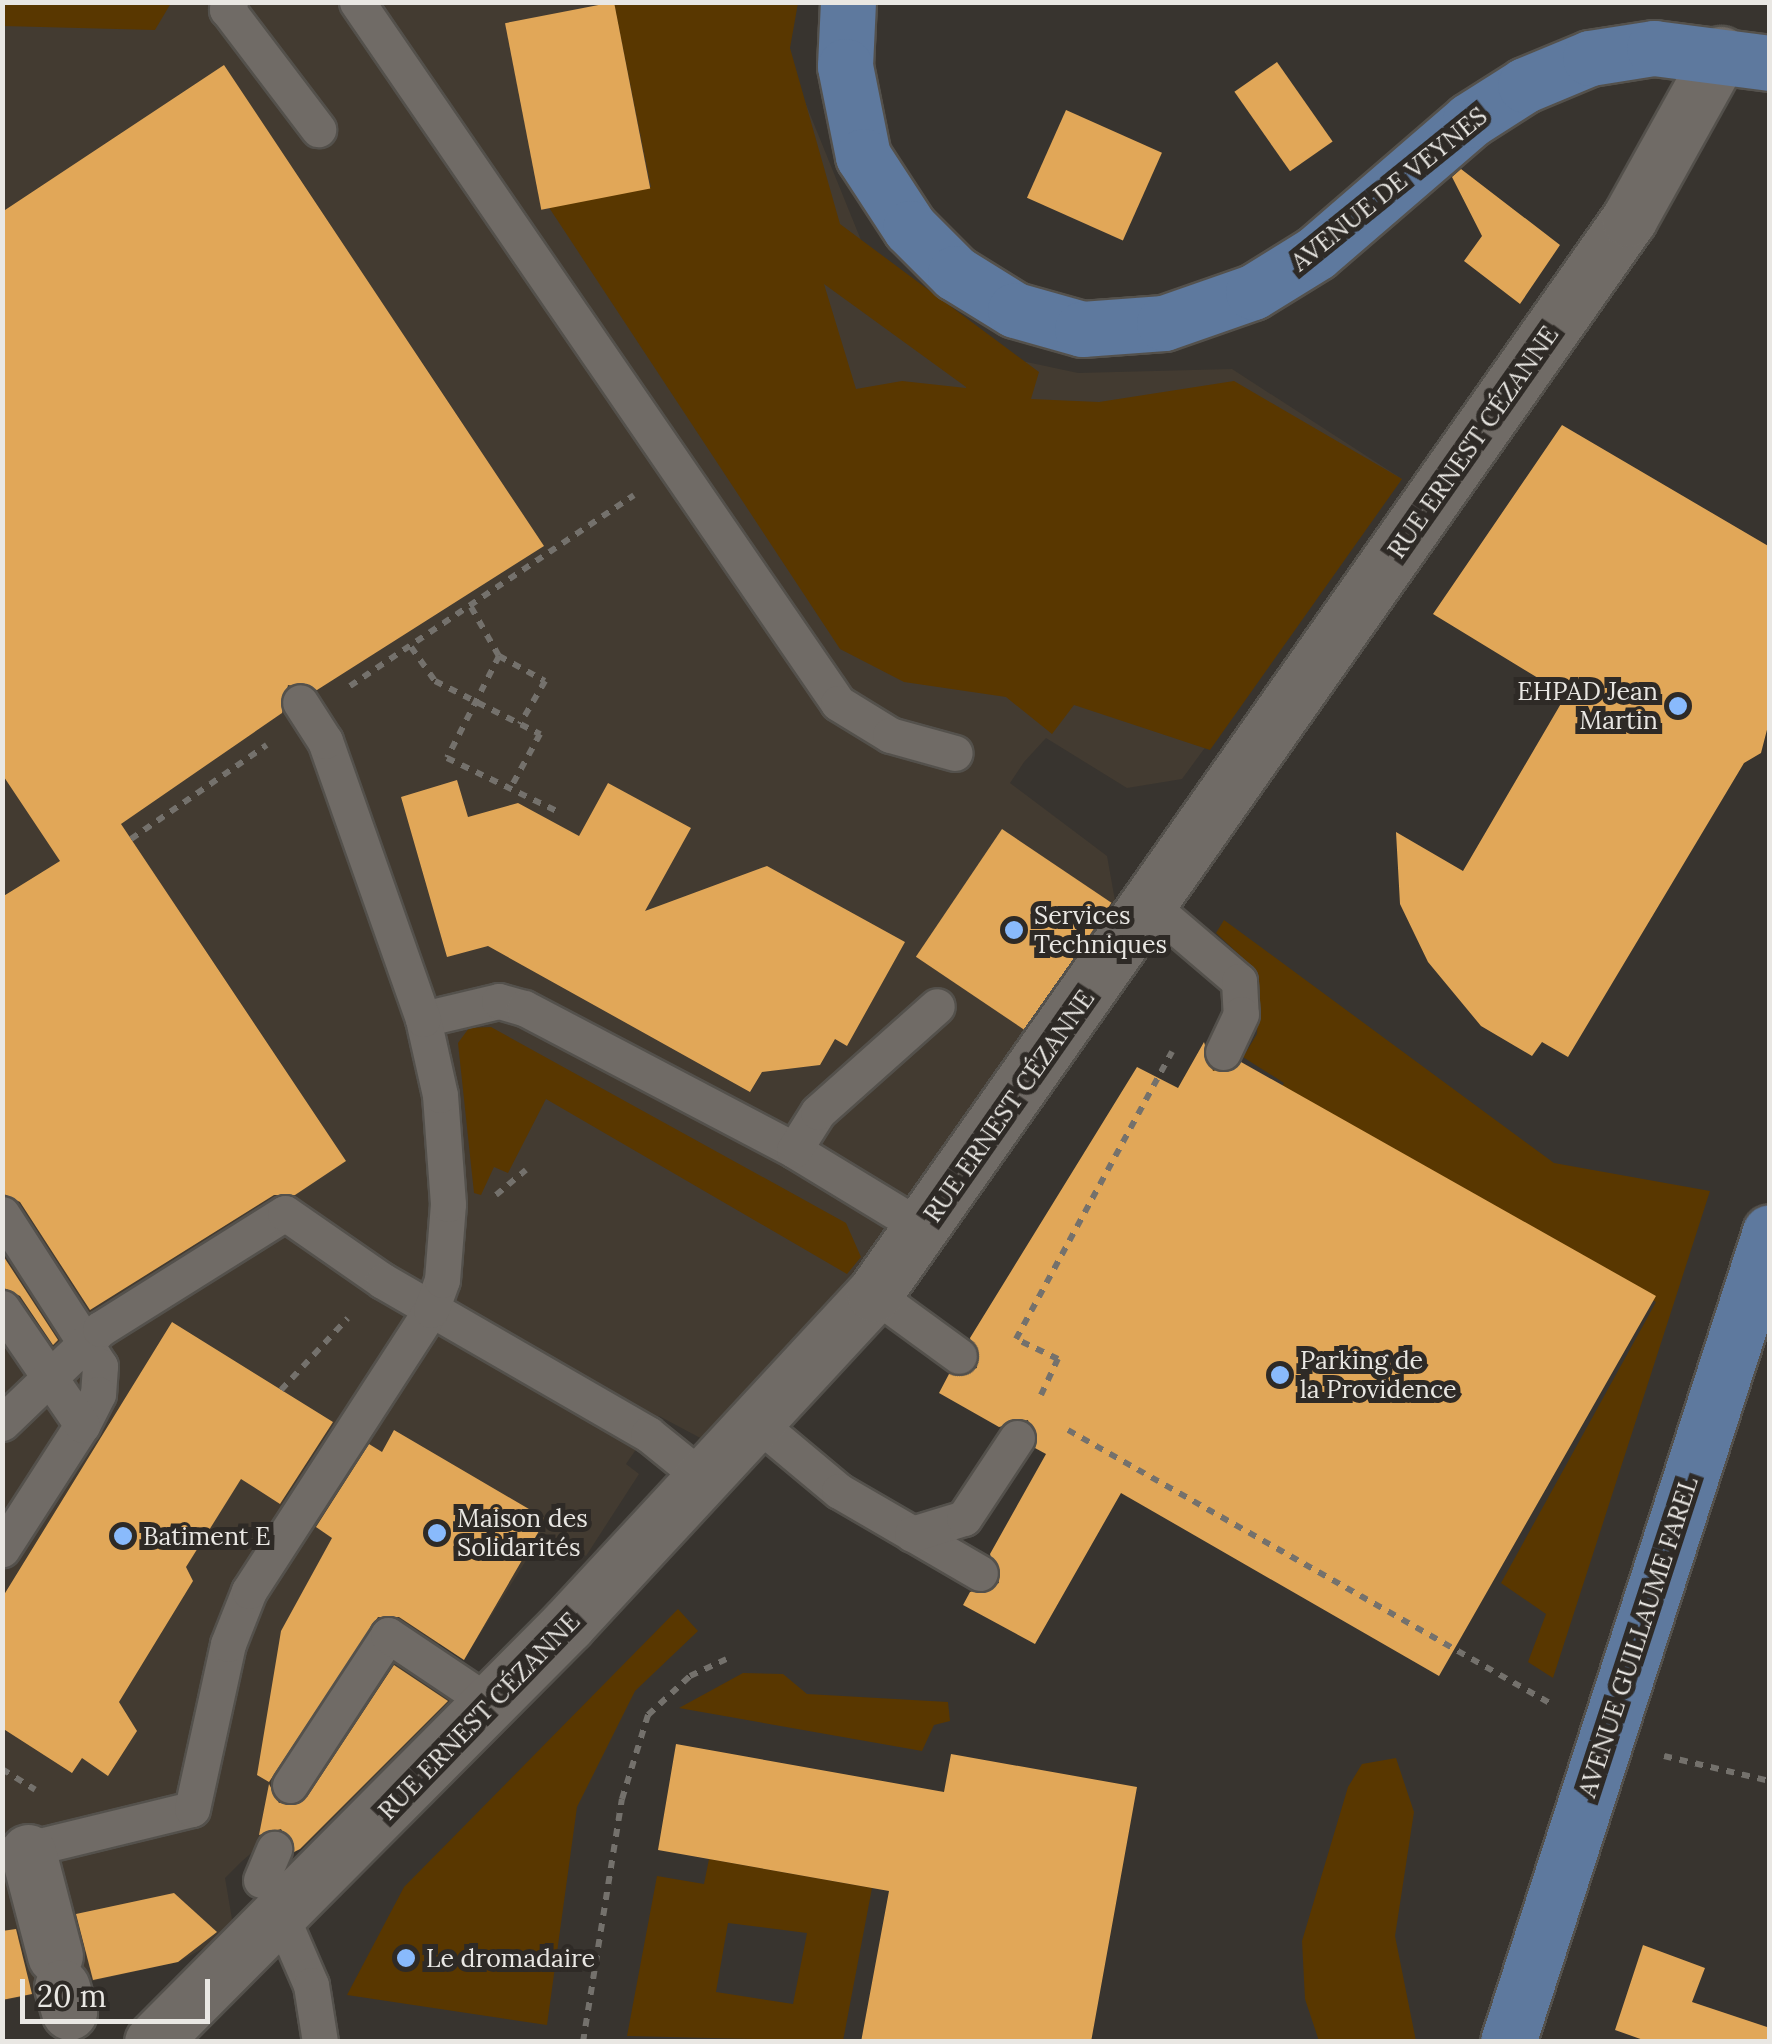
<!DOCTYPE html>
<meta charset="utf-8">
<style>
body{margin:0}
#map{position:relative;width:1772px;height:2044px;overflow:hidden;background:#38342f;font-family:Lora,serif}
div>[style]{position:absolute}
.built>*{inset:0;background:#433b31}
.green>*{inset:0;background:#593700}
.building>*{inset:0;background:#e1a758;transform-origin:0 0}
.path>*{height:6px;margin-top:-3px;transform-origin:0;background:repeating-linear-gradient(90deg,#74716c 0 8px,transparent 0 16px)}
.roads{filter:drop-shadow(2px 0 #54514c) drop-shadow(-2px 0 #54514c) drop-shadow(0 2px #54514c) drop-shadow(0 -2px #54514c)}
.service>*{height:35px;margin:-17.5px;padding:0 17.5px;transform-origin:17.5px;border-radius:17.5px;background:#706b66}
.minor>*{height:55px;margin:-27.5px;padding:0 27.5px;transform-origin:27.5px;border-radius:27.5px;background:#706b66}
.primary>*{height:55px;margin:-27.5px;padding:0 27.5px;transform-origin:27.5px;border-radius:27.5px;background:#5e799e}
.dots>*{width:28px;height:28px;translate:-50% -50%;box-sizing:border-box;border:5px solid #2e2a26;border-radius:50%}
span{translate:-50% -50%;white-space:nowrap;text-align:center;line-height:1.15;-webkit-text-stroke:10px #2e2a26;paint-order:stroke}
.street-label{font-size:25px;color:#e9e7e3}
.poi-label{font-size:25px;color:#e9e7e3}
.right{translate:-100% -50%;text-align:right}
.left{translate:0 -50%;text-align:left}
.frame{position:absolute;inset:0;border:5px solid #e9e7e3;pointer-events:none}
.scale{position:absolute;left:20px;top:1979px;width:190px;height:45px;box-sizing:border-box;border:5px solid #e9e7e3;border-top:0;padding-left:12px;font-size:30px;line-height:35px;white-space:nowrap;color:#e9e7e3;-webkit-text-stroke:8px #2e2a26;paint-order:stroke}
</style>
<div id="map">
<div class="built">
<i style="clip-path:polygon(2px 3px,776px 3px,771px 18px,882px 292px,971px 350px,1078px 373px,1232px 369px,1402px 479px,1182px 779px,1127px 788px,1046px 738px,1024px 762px,1010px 783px,1107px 856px,1116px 906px,861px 1263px,706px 1441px,659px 1416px,626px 1464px,639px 1474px,586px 1556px,542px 1535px,470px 1650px,446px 1635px,415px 1676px,453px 1699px,305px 1846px,293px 1853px,256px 1849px,241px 1862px,225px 1878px,233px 1925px,204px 1948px,178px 1962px,3px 2001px)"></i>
</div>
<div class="green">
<i style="clip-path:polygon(3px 2px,171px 2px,171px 3px,155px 30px,3px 26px)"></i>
<i style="clip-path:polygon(evenodd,614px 3px,798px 3px,790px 48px,840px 224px,1039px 372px,1031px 399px,1099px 402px,1234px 381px,1402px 479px,1210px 750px,1074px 705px,1052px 734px,1006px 697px,904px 682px,840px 649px,548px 206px,651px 187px,614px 3px,824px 284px,966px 387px,966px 388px,902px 381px,856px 389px,824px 284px)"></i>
<i style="clip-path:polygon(1224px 920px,1554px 1163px,1710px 1191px,1553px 1678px,1528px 1662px,1546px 1614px,1501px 1583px,1656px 1302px,1632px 1289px,1460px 1624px,1203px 1051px,1278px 1093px,1284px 1083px,1243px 1057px,1257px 1034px,1259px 992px,1246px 961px,1216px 933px)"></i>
<i style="clip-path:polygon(491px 1027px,846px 1223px,861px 1257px,847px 1274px,546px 1099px,508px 1173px,494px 1167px,481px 1195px,474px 1193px,458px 1043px,469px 1028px)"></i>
<i style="clip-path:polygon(678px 1609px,698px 1631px,635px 1691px,577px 1807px,547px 2025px,347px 1995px,404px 1887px)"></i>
<i style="clip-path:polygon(743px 1673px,783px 1674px,807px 1694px,948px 1702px,950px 1721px,934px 1725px,922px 1751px,679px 1708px)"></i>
<i style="clip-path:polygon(1396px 1758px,1414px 1812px,1395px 1936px,1416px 2041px,1319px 2041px,1305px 1999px,1302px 1941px,1348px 1787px,1362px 1764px)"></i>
<i style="clip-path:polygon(evenodd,709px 1859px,872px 1888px,843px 2041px,627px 2036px,657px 1876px,704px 1884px,709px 1859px,728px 1923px,807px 1933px,793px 2004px,716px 1992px,728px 1923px)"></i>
</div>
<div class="building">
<i style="left:614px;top:2px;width:190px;height:111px;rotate:79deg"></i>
<i style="left:1277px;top:62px;width:97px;height:52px;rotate:55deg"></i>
<i style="clip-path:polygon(224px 65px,544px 546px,317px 690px,288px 685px,282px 713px,121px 824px,346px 1161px,295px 1195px,274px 1195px,90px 1310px,20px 1202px,2px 1193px,2px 897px,60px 861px,2px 774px,2px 212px)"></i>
<i style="left:1066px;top:110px;width:105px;height:96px;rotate:24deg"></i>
<i style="clip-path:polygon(1461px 169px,1560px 245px,1520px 304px,1464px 261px,1482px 236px,1452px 177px)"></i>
<i style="clip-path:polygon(1562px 425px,1770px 547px,1770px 718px,1761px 753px,1744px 763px,1568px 1057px,1542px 1042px,1532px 1056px,1481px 1026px,1428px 962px,1400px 904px,1396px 832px,1463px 871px,1566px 695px,1433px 614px)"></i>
<i style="clip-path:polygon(457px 780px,468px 817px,518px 803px,579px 836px,608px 783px,691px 828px,645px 911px,767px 866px,905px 942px,847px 1046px,835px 1039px,820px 1065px,762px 1072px,750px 1092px,488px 946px,447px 957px,401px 797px)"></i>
<i style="left:1002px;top:829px;width:132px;height:154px;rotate:34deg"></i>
<i style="clip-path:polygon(1204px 1042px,1213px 1071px,1241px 1062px,1656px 1296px,1439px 1676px,1121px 1493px,1035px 1644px,963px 1605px,970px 1592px,999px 1583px,990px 1554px,1046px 1454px,1035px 1448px,1028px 1420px,999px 1427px,939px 1393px,949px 1374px,977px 1368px,970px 1338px,1137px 1067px,1178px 1088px)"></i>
<i style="clip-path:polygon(2px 1254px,58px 1340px,53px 1345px,20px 1296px,2px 1287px)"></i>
<i style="clip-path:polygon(172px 1322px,333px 1422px,280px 1504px,241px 1479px,186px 1567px,193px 1581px,119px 1702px,137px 1731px,108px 1776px,82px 1758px,72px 1773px,2px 1728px,2px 1598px)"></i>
<i style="clip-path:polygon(394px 1430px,546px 1519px,464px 1660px,399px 1617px,378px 1617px,269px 1782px,257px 1775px,281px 1631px,332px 1538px,316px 1527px,369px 1444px,382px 1452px)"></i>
<i style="clip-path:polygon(394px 1665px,448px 1701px,300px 1849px,294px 1852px,281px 1829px,259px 1835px,269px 1784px,279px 1803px,307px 1797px)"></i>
<i style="clip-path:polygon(676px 1744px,944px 1792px,951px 1754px,1137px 1787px,1091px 2042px,861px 2042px,889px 1891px,658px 1850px)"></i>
<i style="clip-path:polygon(174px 1893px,217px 1932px,178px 1962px,93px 1980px,76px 1914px)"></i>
<i style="clip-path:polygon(16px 1929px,32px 1994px,2px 2000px,2px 1931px)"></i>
<i style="clip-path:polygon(1643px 1945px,1705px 1968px,1692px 2002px,1770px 2028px,1770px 2042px,1649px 2042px,1615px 2030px)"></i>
</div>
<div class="path">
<i style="left:471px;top:607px;width:56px;rotate:60.3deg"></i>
<i style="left:499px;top:656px;width:52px;rotate:28.5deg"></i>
<i style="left:545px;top:681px;width:50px;rotate:120.2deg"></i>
<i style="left:411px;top:647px;width:42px;rotate:54.8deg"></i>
<i style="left:435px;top:681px;width:118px;rotate:26.8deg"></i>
<i style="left:540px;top:734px;width:63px;rotate:118.6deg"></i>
<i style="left:499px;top:656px;width:114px;rotate:117deg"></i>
<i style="left:447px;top:758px;width:127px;rotate:25.8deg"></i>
<i style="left:350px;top:686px;width:342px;rotate:-33.9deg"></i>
<i style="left:131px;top:839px;width:165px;rotate:-34.7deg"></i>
<i style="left:496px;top:1195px;width:39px;rotate:-40deg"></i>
<i style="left:281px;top:1390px;width:98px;rotate:-47.1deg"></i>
<i style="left:1041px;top:1395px;width:40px;rotate:-65deg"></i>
<i style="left:1058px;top:1359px;width:47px;rotate:-154.5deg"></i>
<i style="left:1016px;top:1339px;width:327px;rotate:-61.5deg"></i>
<i style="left:1068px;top:1430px;width:558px;rotate:29.55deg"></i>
<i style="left:1664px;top:1756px;width:109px;rotate:13.3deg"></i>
<i style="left:2px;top:1769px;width:39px;rotate:32deg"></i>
<i style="left:583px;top:2042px;width:246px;rotate:-80.9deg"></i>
<i style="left:622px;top:1799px;width:88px;rotate:-72.8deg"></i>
<i style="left:648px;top:1715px;width:57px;rotate:-42.9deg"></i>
<i style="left:690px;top:1676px;width:40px;rotate:-25deg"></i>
</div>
<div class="roads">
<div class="service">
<i style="left:230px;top:2px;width:8px;rotate:113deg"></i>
<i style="left:227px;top:9px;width:151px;rotate:52.8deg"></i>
<i style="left:357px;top:2px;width:850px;rotate:55.54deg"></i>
<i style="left:838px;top:703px;width:61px;rotate:31.6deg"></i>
<i style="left:890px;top:735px;width:67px;rotate:15.5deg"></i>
<i style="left:1150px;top:905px;width:117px;rotate:40.5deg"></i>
<i style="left:1239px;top:981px;width:33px;rotate:87deg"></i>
<i style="left:1241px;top:1014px;width:42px;rotate:115.3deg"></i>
<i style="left:423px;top:1019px;width:78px;rotate:-13.3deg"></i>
<i style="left:499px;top:1001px;width:26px;rotate:16deg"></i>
<i style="left:524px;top:1008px;width:305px;rotate:27.7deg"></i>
<i style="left:794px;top:1150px;width:152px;rotate:31.3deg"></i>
<i style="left:794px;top:1150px;width:45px;rotate:-57.7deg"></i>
<i style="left:818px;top:1112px;width:159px;rotate:-41.7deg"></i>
<i style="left:2px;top:1214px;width:181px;rotate:57.2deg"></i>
<i style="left:100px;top:1366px;width:28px;rotate:94deg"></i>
<i style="left:98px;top:1394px;width:35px;rotate:117deg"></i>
<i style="left:82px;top:1425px;width:148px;rotate:122.8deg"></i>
<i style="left:874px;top:1294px;width:105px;rotate:36.1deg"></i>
<i style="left:2px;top:1308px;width:142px;rotate:55.6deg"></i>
<i style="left:2px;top:1423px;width:136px;rotate:-43.8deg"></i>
<i style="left:100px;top:1329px;width:218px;rotate:-32.1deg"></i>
<i style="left:285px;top:1213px;width:119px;rotate:34.8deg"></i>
<i style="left:383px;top:1281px;width:306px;rotate:30deg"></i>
<i style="left:648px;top:1434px;width:75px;rotate:39deg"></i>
<i style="left:760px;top:1425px;width:103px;rotate:39.9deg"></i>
<i style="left:839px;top:1491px;width:163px;rotate:30.2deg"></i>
<i style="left:912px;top:1534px;width:54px;rotate:-17.1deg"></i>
<i style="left:964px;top:1518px;width:96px;rotate:-56.5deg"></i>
<i style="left:290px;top:1785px;width:179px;rotate:-56.8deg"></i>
<i style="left:388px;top:1635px;width:124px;rotate:33.8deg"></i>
<i style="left:11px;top:1853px;width:186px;rotate:-13.7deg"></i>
<i style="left:192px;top:1809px;width:169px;rotate:-77.7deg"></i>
<i style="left:228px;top:1644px;width:57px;rotate:-68.4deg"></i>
<i style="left:249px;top:1591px;width:335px;rotate:-57.1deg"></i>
<i style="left:431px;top:1310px;width:32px;rotate:-70deg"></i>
<i style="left:442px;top:1280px;width:76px;rotate:-85.5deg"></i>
<i style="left:448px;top:1204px;width:109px;rotate:-94.2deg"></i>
<i style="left:440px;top:1095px;width:78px;rotate:-102.6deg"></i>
<i style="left:423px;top:1019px;width:295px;rotate:-109.4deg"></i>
<i style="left:325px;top:741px;width:46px;rotate:-122.7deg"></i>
<i style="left:261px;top:1880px;width:34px;rotate:-67deg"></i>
<i style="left:282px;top:1918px;width:73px;rotate:66.6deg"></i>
<i style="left:311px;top:1985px;width:58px;rotate:81deg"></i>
</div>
<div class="minor">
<i style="left:28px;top:1852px;width:107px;rotate:75.4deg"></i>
<i style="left:62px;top:1987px;width:26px;rotate:74deg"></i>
<i style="left:152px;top:2042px;width:590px;rotate:-45.14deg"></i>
<i style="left:568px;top:1624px;width:450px;rotate:-47.2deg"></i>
<i style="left:874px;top:1294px;width:1314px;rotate:-54.92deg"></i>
<i style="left:1629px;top:219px;width:189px;rotate:-60.9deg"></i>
</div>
<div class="primary">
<i style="left:848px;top:2px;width:64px;rotate:92.7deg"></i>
<i style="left:845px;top:66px;width:92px;rotate:78.7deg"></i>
<i style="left:863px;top:156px;width:86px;rotate:56.9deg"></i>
<i style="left:910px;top:228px;width:64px;rotate:45deg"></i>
<i style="left:955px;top:273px;width:70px;rotate:31.7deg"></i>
<i style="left:1015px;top:310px;width:70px;rotate:15.8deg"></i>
<i style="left:1082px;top:329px;width:82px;rotate:-4.2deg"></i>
<i style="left:1164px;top:323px;width:94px;rotate:-19.2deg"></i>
<i style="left:1253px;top:292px;width:74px;rotate:-31.8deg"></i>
<i style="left:1316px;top:253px;width:203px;rotate:-40.8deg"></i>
<i style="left:1470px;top:120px;width:65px;rotate:-32.5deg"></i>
<i style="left:1525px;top:85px;width:70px;rotate:-22.6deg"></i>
<i style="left:1590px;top:58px;width:65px;rotate:-8.9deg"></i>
<i style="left:1654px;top:48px;width:117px;rotate:7.4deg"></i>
<i style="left:1508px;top:2042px;width:851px;rotate:-72.08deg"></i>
</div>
</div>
<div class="dots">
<i style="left:1678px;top:706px;background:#89bafc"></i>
<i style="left:1014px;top:930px;background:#89bafc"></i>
<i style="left:1280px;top:1375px;background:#89bafc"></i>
<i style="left:437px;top:1533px;background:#89bafc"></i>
<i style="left:123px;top:1536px;background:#89bafc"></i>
<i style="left:406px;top:1958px;background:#89bafc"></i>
</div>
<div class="street-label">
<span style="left:1389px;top:189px;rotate:-39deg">AVENUE DE VEYNES</span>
<span style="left:1473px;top:442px;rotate:-55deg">RUE ERNEST CÉZANNE</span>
<span style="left:1009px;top:1106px;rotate:-55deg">RUE ERNEST CÉZANNE</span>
<span style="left:1638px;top:1637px;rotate:-72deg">AVENUE GUILLAUME FAREL</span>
<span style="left:479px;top:1716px;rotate:-46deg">RUE ERNEST CÉZANNE</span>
</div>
<div class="poi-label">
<span class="right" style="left:1658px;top:706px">EHPAD Jean<br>Martin</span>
<span class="left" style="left:1034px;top:930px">Services<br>Techniques</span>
<span class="left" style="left:1300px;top:1375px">Parking de<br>la Providence</span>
<span class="left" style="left:457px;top:1533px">Maison des<br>Solidarités</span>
<span class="left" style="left:143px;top:1536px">Batiment E</span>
<span class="left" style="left:426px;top:1958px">Le dromadaire</span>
</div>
<div class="frame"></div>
<div class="scale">20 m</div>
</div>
